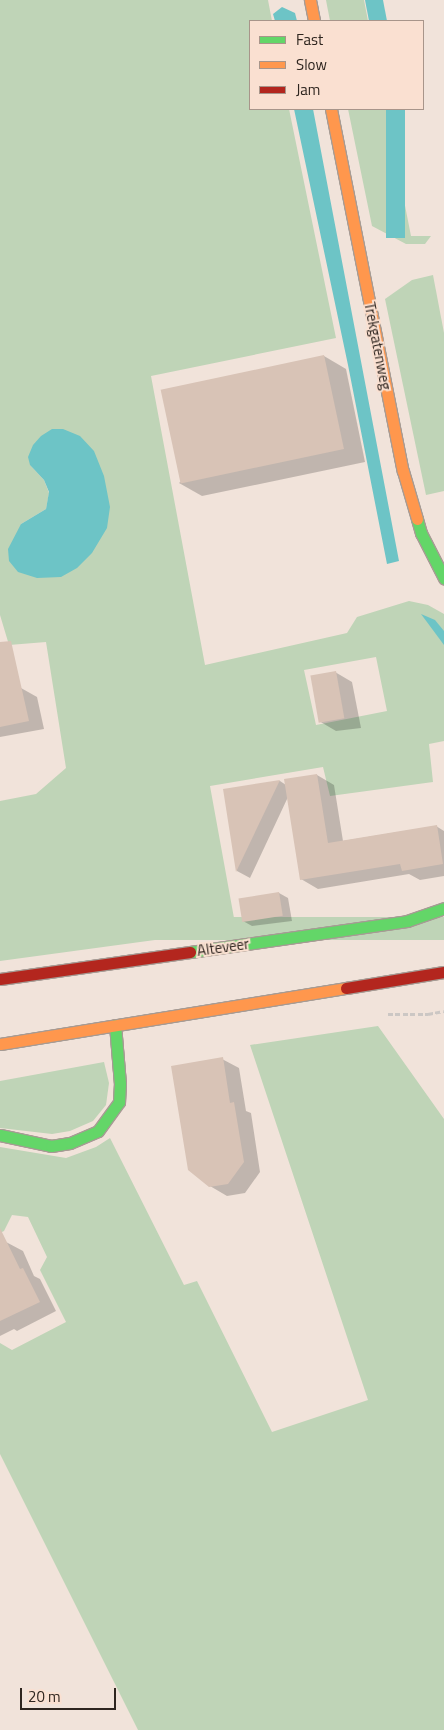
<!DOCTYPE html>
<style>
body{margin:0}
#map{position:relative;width:444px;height:1730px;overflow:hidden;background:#f1e3da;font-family:"Titillium Web",sans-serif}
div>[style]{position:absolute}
.green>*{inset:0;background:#bfd4b7;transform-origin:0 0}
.water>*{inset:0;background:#6dc4c6;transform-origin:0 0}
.shadow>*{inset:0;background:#0003}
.building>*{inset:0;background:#d8c3b6;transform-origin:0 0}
.path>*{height:3px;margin-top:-1.5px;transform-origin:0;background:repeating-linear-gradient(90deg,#ccc7c4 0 5px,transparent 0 7.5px)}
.roads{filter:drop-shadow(1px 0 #a69b94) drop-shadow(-1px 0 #a69b94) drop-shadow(0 1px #a69b94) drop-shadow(0 -1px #a69b94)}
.fast>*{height:11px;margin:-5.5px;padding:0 5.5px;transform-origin:5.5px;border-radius:5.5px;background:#63d668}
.slow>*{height:11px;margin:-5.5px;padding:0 5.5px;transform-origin:5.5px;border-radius:5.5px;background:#ff974d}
.jam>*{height:11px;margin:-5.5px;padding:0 5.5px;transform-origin:5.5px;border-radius:5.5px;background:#b3261e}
span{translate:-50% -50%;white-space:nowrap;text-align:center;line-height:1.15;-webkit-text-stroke:4px #fae0d1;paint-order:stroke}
.street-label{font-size:15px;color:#2e251f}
.legend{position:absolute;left:249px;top:20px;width:175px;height:90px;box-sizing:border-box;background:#fae0d1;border:1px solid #a8958a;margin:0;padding:6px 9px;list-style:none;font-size:15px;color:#2e251f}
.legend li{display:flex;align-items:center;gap:10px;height:25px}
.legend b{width:25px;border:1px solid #a8958a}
.scale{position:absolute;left:20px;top:1688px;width:96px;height:22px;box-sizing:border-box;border:2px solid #2e251f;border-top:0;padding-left:6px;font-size:15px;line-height:18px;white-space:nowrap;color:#2e251f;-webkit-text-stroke:4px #fae0d1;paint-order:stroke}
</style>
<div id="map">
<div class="green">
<i style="clip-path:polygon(evenodd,0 0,268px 0,272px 21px,250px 21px,250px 109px,289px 109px,336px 338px,151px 376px,205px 665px,347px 633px,357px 617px,409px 601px,428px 605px,444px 614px,444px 741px,429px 744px,433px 782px,330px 796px,323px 767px,210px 786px,236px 929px,0 961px,0 801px,36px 794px,66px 768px,46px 642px,9px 645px,0 615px,0 0,30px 465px,107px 528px,21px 524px,46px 509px,49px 493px,44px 480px,30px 465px,0 0,376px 657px,387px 711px,316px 725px,304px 670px,376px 657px)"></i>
<i style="clip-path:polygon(326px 0,364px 0,368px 21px,330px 21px)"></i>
<i style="clip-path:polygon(348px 109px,386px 109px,411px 236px,431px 236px,425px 244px,406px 244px,372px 226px)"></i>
<i style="clip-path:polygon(433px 275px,444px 333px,444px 491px,426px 495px,385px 299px,412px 280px)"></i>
<i style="left:444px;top:917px;width:23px;height:450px;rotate:90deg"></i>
<i style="clip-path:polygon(378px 1026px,444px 1119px,444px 1730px,138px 1730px,0 1454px,0 1343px,12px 1350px,66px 1322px,40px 1270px,47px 1257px,28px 1217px,12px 1215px,4px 1231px,0 1233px,0 1147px,66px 1158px,96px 1147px,110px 1138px,184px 1285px,197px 1281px,272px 1432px,368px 1400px,250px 1045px)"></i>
<i style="clip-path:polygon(104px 1062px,109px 1083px,106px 1105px,93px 1121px,70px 1131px,52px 1134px,0 1128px,0 1081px)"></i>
</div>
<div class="water">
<i style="clip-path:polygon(365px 0,383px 0,387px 21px,369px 21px)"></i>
<i style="clip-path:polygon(282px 7px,295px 13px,297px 21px,275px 21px,273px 14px)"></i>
<i style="clip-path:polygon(294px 109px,313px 109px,399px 561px,387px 564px,348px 365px)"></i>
<i style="left:386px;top:109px;width:19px;height:129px"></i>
<i style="clip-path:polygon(52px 429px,63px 429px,80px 436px,94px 451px,104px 476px,110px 507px,107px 528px,92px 553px,77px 568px,61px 577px,37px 578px,18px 572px,9px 561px,8px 549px,21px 524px,46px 509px,49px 492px,44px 480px,30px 465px,28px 457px,33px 445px,41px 436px)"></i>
<i style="clip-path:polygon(421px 614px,435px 620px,444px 631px,444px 645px)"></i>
</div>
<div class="shadow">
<i style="clip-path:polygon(324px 356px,346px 369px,365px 462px,202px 496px,179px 483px)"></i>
<i style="clip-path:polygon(335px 672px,352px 682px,361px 728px,336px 731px,319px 721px)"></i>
<i style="clip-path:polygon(21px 688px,37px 697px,44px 729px,0 737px,0 693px)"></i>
<i style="clip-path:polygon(317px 775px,334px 785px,343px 841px,436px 826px,444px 831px,444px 876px,420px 880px,409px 874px,318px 889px,301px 879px,288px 797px,250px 878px,237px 871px,225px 790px,280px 781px,286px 785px)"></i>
<i style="clip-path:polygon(279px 893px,288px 898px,292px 921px,252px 926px,243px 921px)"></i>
<i style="clip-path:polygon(222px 1059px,239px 1068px,246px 1111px,251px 1113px,260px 1172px,245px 1193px,227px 1196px,210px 1186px)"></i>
<i style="clip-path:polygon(6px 1242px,23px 1251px,34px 1276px,40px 1279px,56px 1311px,17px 1331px,14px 1329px,0 1336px,0 1245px)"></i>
</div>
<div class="building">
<i style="left:324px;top:355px;width:96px;height:167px;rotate:78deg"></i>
<i style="clip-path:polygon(11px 641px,29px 721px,0 727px,0 642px)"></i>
<i style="left:336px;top:671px;width:48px;height:26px;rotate:80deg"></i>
<i style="clip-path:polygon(317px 774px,328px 843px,437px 825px,443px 864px,402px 871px,400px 864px,300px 880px,284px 779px)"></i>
<i style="clip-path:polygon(280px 780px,236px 872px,223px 789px)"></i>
<i style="left:279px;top:892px;width:24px;height:41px;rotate:81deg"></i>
<i style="clip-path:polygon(223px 1057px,230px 1103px,234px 1102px,244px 1162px,228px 1184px,209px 1187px,188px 1170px,171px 1066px)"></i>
<i style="clip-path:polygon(0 1228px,20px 1269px,23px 1268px,40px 1302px,0 1321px)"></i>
</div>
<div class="path">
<i style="left:388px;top:1014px;width:40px"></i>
<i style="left:428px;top:1014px;width:16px;rotate:-11deg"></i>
</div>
<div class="roads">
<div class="fast">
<i style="left:417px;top:519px;width:15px;rotate:74deg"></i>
<i style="left:421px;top:533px;width:51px;rotate:62.9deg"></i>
<i style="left:190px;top:952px;width:219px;rotate:-8.1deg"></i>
<i style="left:407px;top:921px;width:39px;rotate:-19deg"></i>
<i style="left:0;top:1135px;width:52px;rotate:12.2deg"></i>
<i style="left:51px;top:1146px;width:19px;rotate:-9deg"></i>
<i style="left:70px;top:1143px;width:30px;rotate:-23deg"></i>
<i style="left:98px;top:1131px;width:36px;rotate:-54deg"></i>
<i style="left:119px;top:1102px;width:18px;rotate:-87deg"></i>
<i style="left:120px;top:1084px;width:59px;rotate:-94.8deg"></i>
</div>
<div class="slow">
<i style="left:310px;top:0;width:21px;rotate:79deg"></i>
<i style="left:331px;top:109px;width:369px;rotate:78.8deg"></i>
<i style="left:403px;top:471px;width:50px;rotate:73.7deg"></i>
<i style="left:0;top:1044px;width:351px;rotate:-9.2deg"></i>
</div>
<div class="jam">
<i style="left:0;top:979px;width:192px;rotate:-8.1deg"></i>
<i style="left:346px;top:988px;width:99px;rotate:-9.3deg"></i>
</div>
</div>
<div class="street-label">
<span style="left:378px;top:346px;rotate:79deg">Trekgatenweg</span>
<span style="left:223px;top:947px;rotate:-8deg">Alteveer</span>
</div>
<ul class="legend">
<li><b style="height:6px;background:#63d668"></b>Fast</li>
<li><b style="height:6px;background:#ff974d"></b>Slow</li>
<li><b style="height:6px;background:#b3261e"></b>Jam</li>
</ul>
<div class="scale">20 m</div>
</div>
